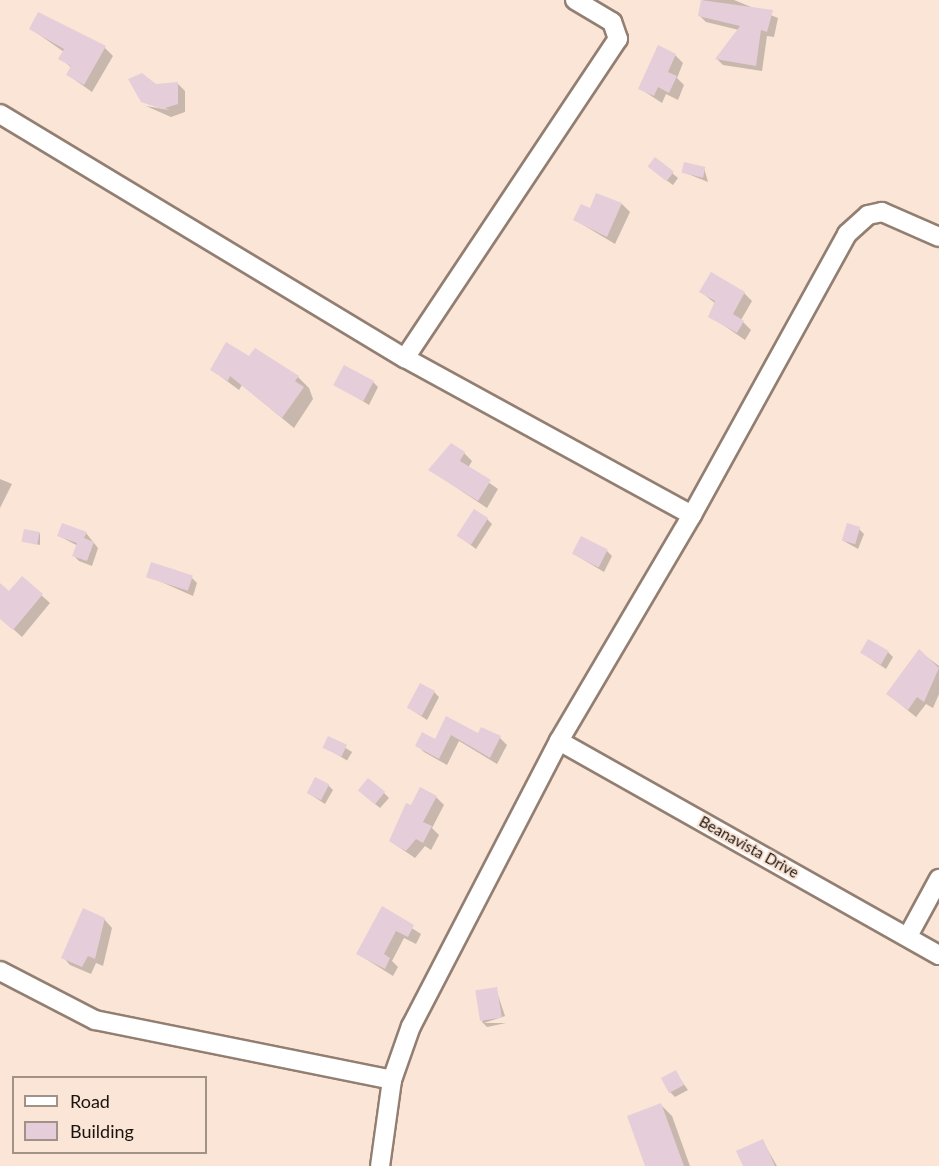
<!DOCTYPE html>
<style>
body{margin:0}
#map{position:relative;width:939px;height:1166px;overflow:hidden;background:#fbe5d7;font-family:Lato,sans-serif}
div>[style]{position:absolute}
.shadow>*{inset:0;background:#0003;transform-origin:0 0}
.building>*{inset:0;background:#e5cdd9;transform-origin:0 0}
.roads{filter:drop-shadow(2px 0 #927f72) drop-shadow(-2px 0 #927f72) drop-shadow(0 2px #927f72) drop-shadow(0 -2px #927f72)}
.minor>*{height:18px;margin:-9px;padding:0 9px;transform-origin:9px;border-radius:9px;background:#fff}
span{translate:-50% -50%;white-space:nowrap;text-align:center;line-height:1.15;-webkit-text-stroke:4.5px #fbe5d7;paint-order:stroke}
.street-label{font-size:15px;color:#19120d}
.legend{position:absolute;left:12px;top:1076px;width:195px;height:78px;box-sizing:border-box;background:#fbe5d7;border:2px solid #a19186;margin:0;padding:8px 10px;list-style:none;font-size:18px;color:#19120d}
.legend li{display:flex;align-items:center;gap:12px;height:30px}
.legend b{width:30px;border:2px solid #a19186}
</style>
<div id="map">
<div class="shadow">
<i style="clip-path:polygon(703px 0,734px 0,778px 18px,774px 37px,767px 36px,762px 71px,723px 65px,717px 59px,739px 30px,706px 22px,699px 15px)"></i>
<i style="clip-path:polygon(31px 29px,105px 48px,113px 56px,92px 92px,68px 75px,72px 68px,60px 58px,64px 52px)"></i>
<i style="clip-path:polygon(675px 55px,683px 63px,677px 78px,684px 85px,678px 100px,666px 94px,662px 103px,639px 88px)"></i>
<i style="clip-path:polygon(177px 83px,185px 91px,185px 112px,171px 117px,146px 106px,170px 110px,142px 101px)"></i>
<i style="clip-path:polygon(655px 159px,678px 178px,673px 185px,654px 171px)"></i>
<i style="clip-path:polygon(704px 168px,708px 182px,683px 172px)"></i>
<i style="clip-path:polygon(622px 204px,630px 212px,615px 244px,575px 220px)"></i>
<i style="clip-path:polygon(701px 292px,744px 293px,752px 301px,741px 320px,751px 330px,745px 340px,710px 316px,716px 304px)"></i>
<i style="clip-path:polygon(250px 358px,298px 377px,309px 388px,313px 399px,294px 428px,242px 385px,239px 390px,212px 370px)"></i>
<i style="clip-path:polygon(373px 382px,378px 387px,369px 405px,335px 384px)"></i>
<i style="clip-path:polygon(464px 453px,472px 461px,468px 468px,498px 489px,487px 508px,430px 470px)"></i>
<i style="clip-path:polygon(0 479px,12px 484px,0 508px)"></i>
<i style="clip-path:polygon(487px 519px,492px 524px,476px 549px,459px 536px)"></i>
<i style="clip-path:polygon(859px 529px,864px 534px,858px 549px,842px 540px)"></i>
<i style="clip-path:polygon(40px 533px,40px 545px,24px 541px)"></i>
<i style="clip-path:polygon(86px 533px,98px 548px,92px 566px,79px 561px,74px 556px,78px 546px,59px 536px)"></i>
<i style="clip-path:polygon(607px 551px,612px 556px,604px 572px,574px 554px)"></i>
<i style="clip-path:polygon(148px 576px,192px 578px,197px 583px,193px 596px)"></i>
<i style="clip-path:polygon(22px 578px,50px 603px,22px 637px,0 617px,0 585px,9px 593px)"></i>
<i style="clip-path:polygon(919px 651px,939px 666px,939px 694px,933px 708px,926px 704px,916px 717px,888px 694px)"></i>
<i style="clip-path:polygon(888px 652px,893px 657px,886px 669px,862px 653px)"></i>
<i style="clip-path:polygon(434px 692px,439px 697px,427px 720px,409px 708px)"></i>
<i style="clip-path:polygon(446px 718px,479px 735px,500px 738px,507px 745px,497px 764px,459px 741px,447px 765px,424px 752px,417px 745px,435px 741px)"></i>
<i style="left:329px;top:738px;width:27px;height:10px;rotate:31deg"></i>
<i style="clip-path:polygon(328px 785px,333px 790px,325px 804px,308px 793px)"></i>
<i style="clip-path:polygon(384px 793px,389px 798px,380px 808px,365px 796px)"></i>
<i style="clip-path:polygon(436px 797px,444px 805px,432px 828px,439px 835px,431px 850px,425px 846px,415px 858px,390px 841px,412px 807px)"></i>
<i style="clip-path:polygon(382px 909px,421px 934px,416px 944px,404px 938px,392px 961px,398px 967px,393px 976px,358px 954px)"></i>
<i style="clip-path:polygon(104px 919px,112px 928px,103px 966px,96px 963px,91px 974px,70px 965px,63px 957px)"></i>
<i style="clip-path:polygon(496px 989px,505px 1016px,484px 1023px,506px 1023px,487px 1027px,482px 1022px)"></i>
<i style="clip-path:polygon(675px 1072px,688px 1090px,675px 1097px,670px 1092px)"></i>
<i style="clip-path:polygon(661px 1105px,672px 1116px,690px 1166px,647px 1166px)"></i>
<i style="clip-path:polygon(762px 1140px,777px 1166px,745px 1166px)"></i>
</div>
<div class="building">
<i style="clip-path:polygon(701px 0,773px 10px,767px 32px,761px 30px,756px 66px,715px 59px,740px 26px,698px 16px)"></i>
<i style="clip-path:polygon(38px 12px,106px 46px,84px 85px,66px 75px,71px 66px,58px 59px,64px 49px,29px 29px)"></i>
<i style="clip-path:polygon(658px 45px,676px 54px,668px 72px,677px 76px,669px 93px,658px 87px,654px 96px,638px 89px)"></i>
<i style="clip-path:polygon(142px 73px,156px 84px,178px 82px,178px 104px,162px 109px,141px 102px,128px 79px)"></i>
<i style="left:655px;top:157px;width:24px;height:12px;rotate:38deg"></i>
<i style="left:684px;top:162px;width:22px;height:11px;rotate:13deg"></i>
<i style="clip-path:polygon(596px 193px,622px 203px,607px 237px,573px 220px,581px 204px,590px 208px)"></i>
<i style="clip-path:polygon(711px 272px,745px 292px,733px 314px,744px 321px,737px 333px,708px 317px,715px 301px,699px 292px)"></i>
<i style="clip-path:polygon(226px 342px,249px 356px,255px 348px,299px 376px,295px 381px,304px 387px,282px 418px,230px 376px,228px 381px,210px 370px)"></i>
<i style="left:344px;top:365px;width:34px;height:23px;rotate:28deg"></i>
<i style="clip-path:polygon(451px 443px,465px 452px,460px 461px,491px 480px,478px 501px,428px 470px)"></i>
<i style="left:474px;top:509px;width:17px;height:32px;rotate:33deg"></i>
<i style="clip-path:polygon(62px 523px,87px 532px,84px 538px,94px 542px,87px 561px,72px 556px,77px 543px,57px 536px)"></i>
<i style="left:847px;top:523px;width:14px;height:18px;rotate:17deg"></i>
<i style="left:24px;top:529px;width:16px;height:13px;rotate:11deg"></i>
<i style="left:581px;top:536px;width:30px;height:20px;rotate:27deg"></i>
<i style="left:151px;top:562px;width:44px;height:16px;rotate:18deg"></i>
<i style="clip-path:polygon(22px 576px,43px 594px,13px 630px,0 619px,0 583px,9px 591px)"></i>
<i style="left:868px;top:639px;width:24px;height:16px;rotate:30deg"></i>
<i style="clip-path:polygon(919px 649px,939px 668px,924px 702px,917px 697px,908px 710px,886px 694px)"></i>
<i style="left:420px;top:683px;width:17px;height:28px;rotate:28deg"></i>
<i style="clip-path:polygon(446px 716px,478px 733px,481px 727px,501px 736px,490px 758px,451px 735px,439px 759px,415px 746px,422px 732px,435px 739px)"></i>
<i style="left:328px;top:736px;width:21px;height:13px;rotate:25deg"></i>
<i style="left:315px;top:777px;width:16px;height:18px;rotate:27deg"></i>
<i style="left:368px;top:778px;width:22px;height:16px;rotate:39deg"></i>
<i style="clip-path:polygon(420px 787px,437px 796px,423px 822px,432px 826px,423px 843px,416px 839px,406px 851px,389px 841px,406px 803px,411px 805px)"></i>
<i style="clip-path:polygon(382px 906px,414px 925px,408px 937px,396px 931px,384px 954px,390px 958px,385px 969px,356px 954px)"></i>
<i style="clip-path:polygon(83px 908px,105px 918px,95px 959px,88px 956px,82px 967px,61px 958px)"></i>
<i style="left:497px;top:987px;width:31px;height:22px;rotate:81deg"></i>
<i style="left:676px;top:1070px;width:17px;height:17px;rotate:62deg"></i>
<i style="clip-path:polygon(661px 1103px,684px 1166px,645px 1166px,627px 1116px)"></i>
<i style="clip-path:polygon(763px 1139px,775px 1166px,743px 1166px,736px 1151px)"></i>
</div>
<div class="roads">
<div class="minor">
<i style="left:0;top:114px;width:473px;rotate:31.1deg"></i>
<i style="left:405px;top:358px;width:327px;rotate:28.7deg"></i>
<i style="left:692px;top:515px;width:262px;rotate:120.5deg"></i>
<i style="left:559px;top:741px;width:321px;rotate:117.4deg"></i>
<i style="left:411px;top:1026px;width:57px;rotate:109.4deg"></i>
<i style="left:392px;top:1080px;width:87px;rotate:97.9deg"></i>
<i style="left:405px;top:358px;width:384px;rotate:-56.3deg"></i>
<i style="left:618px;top:39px;width:18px;rotate:-109deg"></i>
<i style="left:612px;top:22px;width:43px;rotate:-149.3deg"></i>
<i style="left:692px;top:515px;width:321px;rotate:-61.1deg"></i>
<i style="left:847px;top:234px;width:28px;rotate:-42deg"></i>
<i style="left:868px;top:215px;width:14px;rotate:-12deg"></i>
<i style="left:882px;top:212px;width:62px;rotate:23.7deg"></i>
<i style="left:559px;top:741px;width:436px;rotate:29.4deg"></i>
<i style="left:908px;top:936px;width:65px;rotate:-61.5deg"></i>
<i style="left:0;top:971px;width:107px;rotate:27.3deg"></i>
<i style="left:95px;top:1020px;width:303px;rotate:11.4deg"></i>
</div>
</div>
<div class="street-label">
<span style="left:749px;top:847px;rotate:29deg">Beanavista Drive</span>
</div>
<ul class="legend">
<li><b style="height:8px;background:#fff"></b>Road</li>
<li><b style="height:16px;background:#e5cdd9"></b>Building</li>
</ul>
</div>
